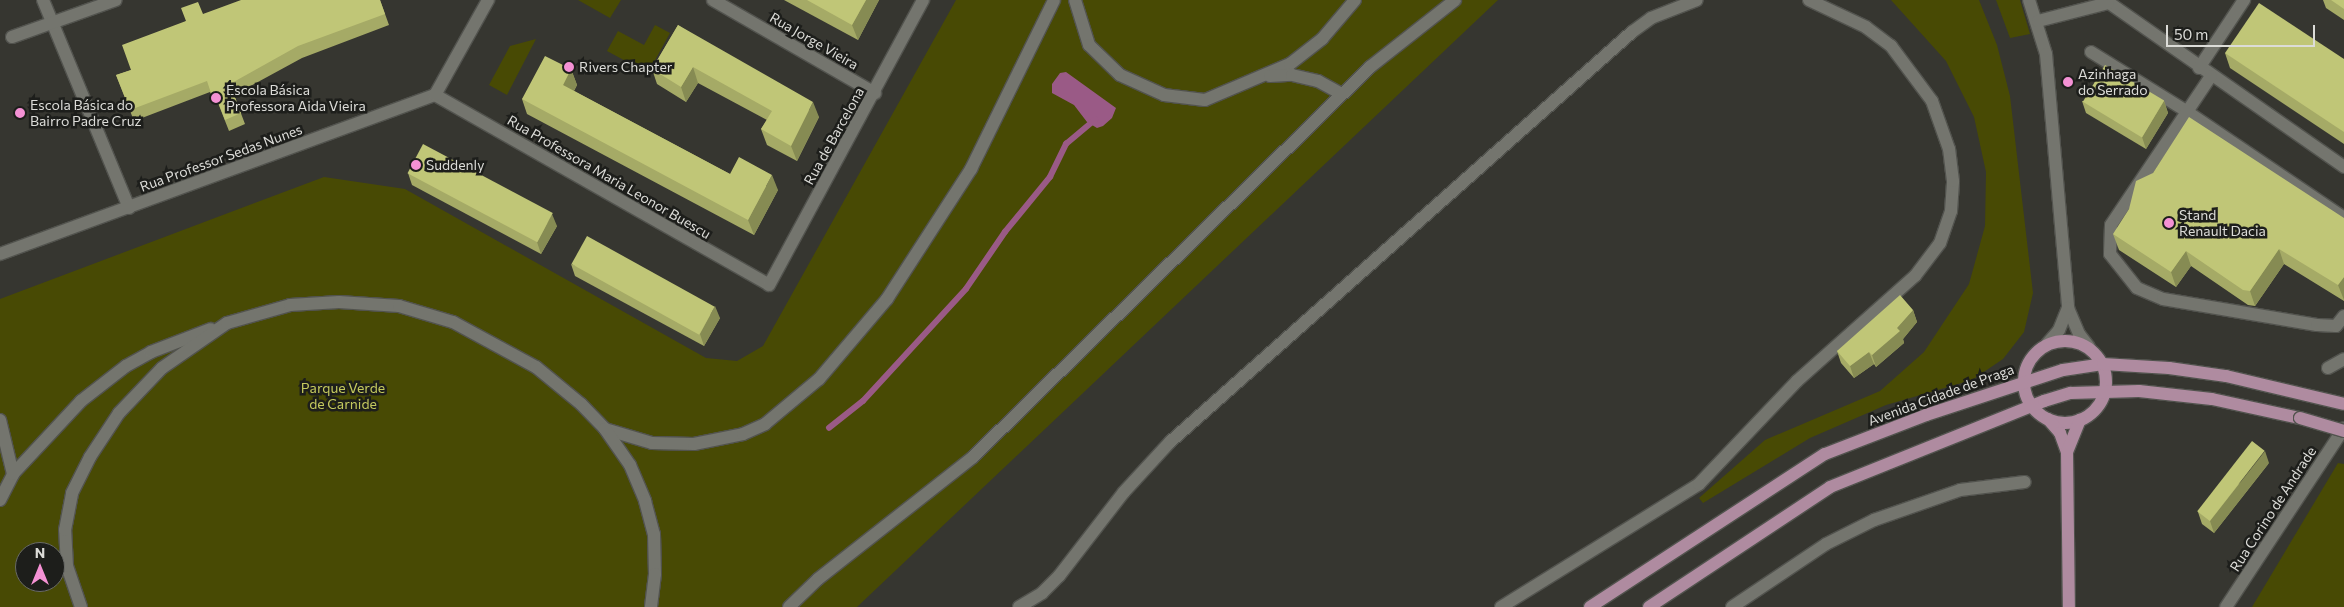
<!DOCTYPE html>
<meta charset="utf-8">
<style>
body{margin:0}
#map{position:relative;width:2344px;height:607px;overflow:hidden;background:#363630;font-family:Commissioner,sans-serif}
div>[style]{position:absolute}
.green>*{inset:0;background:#484a04}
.water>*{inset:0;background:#9a5a86}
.stream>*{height:5.5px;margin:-2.75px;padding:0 2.75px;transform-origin:2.75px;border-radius:2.75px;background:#9a5a86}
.roads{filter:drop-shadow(1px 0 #52534e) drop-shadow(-1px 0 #52534e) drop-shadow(0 1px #52534e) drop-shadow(0 -1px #52534e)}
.minor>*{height:12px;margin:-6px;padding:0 6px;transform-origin:6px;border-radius:6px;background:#74756e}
.major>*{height:12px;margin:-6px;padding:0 6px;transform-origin:6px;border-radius:6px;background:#af8ba0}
.major>.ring{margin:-6px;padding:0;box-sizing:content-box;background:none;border:12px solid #af8ba0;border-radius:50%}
.bridges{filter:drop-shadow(1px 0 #52534e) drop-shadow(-1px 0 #52534e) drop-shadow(0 1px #52534e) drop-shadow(0 -1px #52534e)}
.major-bridge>*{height:12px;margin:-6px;padding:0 6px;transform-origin:6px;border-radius:6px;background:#af8ba0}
.wall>*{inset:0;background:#a5aa66}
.shaded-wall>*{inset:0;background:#868b53}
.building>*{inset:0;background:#c0c677;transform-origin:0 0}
.dots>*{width:14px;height:14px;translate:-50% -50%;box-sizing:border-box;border:2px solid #1d1e1b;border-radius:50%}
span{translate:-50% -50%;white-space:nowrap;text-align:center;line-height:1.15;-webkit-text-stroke:5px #1d1e1b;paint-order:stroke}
.street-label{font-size:14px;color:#dcdcd8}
.poi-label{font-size:14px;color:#dcdcd8}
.left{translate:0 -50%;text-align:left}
.park-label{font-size:14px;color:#c4c95e}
.north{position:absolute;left:15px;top:542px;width:50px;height:50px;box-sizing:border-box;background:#1d1e1b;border:1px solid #696a67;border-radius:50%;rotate:0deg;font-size:14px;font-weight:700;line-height:20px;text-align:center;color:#dcdcd8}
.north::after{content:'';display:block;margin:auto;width:18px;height:22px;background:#f491d4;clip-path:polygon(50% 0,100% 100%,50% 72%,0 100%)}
.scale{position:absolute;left:2166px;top:25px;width:149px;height:22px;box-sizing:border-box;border:2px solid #dcdcd8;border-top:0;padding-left:6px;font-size:15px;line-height:18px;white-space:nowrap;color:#dcdcd8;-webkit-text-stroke:4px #1d1e1b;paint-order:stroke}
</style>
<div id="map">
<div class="green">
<i style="clip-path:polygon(578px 0,621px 0,610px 18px)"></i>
<i style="clip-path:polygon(evenodd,956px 0,1498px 0,857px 607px,0 607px,0 299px,324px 177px,405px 189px,706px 358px,737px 361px,763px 346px,956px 0,25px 552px,55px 552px,55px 582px,25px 582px,25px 552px)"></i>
<i style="clip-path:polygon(1891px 0,1979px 0,1997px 45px,2010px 96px,2033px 293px,2024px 332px,2003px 359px,1972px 380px,1886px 405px,1810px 438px,1703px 503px,1699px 498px,1765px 440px,1880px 391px,1924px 352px,1969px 284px,1985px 226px,1986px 172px,1974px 117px,1946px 61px)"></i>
<i style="clip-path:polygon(1996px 0,2020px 0,2030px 34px,2010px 38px)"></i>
<i style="clip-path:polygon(655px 25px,670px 33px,648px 73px,607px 51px,618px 31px,644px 45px)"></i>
<i style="clip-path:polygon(536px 39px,507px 95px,489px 85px,510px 46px)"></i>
<i style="clip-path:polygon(2338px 463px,2344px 464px,2344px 607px,2252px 607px)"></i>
</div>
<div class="water">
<i style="clip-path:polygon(1066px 72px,1116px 108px,1112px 118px,1103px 126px,1097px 128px,1087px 122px,1074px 105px,1052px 93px,1052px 84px,1060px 73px)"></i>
</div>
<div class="stream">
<i style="left:829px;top:428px;width:43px;rotate:-38.5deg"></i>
<i style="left:863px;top:401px;width:152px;rotate:-47.4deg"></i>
<i style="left:966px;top:289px;width:69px;rotate:-55.6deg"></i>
<i style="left:1005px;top:232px;width:71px;rotate:-50.7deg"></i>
<i style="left:1050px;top:177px;width:37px;rotate:-64deg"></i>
<i style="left:1066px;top:144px;width:38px;rotate:-40deg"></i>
</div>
<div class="roads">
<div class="minor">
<i style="left:43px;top:0;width:225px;rotate:67.5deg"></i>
<i style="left:713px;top:0;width:187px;rotate:29.9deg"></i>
<i style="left:1075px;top:0;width:47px;rotate:72.7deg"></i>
<i style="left:1089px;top:45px;width:43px;rotate:44.1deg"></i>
<i style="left:1120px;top:75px;width:48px;rotate:24.4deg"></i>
<i style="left:1164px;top:95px;width:41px;rotate:7deg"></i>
<i style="left:1205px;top:100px;width:92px;rotate:-23deg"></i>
<i style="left:1290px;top:64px;width:41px;rotate:-38deg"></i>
<i style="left:1322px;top:39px;width:51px;rotate:-49.8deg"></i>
<i style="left:2029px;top:0;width:57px;rotate:72.5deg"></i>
<i style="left:2046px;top:54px;width:255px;rotate:85deg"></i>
<i style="left:2068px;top:308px;width:28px;rotate:67deg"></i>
<i style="left:2079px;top:334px;width:16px;rotate:52deg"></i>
<i style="left:2105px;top:0;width:292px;rotate:34.9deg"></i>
<i style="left:2038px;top:21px;width:72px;rotate:-14.4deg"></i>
<i style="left:12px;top:37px;width:110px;rotate:-19.6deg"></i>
<i style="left:2091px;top:52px;width:112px;rotate:31.8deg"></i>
<i style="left:2186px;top:111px;width:191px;rotate:34.1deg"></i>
<i style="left:2199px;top:68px;width:82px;rotate:-56.5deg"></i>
<i style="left:1270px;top:76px;width:22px;rotate:-3deg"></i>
<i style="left:1292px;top:75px;width:27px;rotate:13deg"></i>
<i style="left:1318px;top:81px;width:26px;rotate:29deg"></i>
<i style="left:2211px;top:76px;width:179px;rotate:123.9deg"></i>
<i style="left:2111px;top:225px;width:29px;rotate:92deg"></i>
<i style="left:2110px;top:254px;width:43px;rotate:51.5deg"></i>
<i style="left:2137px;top:288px;width:28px;rotate:23deg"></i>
<i style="left:2163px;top:299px;width:156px;rotate:9.6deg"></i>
<i style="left:2317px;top:325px;width:19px;rotate:3deg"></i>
<i style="left:2336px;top:326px;width:13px;rotate:-51deg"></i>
<i style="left:435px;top:95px;width:384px;rotate:29.6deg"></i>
<i style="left:769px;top:285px;width:324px;rotate:-61.6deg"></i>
<i style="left:0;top:254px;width:463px;rotate:-20.1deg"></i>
<i style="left:435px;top:95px;width:109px;rotate:-60.8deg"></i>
<i style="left:2047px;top:344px;width:18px;rotate:-49deg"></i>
<i style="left:2059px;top:330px;width:24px;rotate:-68deg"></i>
<i style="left:2328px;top:368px;width:18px;rotate:-29deg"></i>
<i style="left:0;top:420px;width:56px;rotate:76.5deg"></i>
<i style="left:605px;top:429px;width:49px;rotate:16.6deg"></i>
<i style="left:652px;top:443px;width:42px;rotate:1.4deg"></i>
<i style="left:694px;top:444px;width:50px;rotate:-11.5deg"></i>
<i style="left:743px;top:434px;width:24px;rotate:-24deg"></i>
<i style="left:765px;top:424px;width:70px;rotate:-39.8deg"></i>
<i style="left:819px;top:379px;width:105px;rotate:-49.6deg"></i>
<i style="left:887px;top:299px;width:155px;rotate:-57.1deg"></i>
<i style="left:971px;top:169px;width:188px;rotate:-63.8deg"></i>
<i style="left:0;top:500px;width:29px;rotate:-63deg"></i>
<i style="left:13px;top:474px;width:100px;rotate:-47deg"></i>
<i style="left:81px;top:401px;width:57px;rotate:-37.9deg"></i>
<i style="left:126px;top:366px;width:29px;rotate:-29deg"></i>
<i style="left:151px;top:352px;width:64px;rotate:-21deg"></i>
<i style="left:81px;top:607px;width:43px;rotate:-108.9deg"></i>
<i style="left:67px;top:566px;width:36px;rotate:-93deg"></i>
<i style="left:65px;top:530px;width:38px;rotate:-79deg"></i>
<i style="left:72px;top:493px;width:40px;rotate:-63.4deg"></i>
<i style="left:90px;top:457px;width:53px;rotate:-56.6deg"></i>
<i style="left:119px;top:413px;width:62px;rotate:-46.3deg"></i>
<i style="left:162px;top:368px;width:79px;rotate:-34.7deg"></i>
<i style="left:227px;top:323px;width:66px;rotate:-15.9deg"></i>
<i style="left:290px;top:305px;width:49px;rotate:-3.5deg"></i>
<i style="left:339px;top:302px;width:60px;rotate:3.8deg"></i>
<i style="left:399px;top:306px;width:56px;rotate:16.5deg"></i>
<i style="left:453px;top:322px;width:94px;rotate:28.5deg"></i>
<i style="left:536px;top:367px;width:58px;rotate:39.4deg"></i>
<i style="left:581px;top:404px;width:35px;rotate:46deg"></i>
<i style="left:605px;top:429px;width:44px;rotate:55.2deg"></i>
<i style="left:630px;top:465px;width:39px;rotate:67deg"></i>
<i style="left:645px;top:501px;width:34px;rotate:75deg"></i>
<i style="left:654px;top:534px;width:40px;rotate:88.6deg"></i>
<i style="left:655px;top:574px;width:33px;rotate:97deg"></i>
<i style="left:789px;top:607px;width:40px;rotate:-44deg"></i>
<i style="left:818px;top:579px;width:197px;rotate:-38.2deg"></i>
<i style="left:973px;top:457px;width:557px;rotate:-44.49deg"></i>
<i style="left:1370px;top:67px;width:108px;rotate:-38.2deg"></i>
<i style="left:1019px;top:607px;width:27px;rotate:-31deg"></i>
<i style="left:1042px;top:593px;width:24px;rotate:-45deg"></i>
<i style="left:1059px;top:576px;width:106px;rotate:-52.3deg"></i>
<i style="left:1124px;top:492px;width:68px;rotate:-47.4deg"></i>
<i style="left:1170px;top:442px;width:618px;rotate:-41.59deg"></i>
<i style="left:1632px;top:32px;width:24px;rotate:-36deg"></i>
<i style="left:1651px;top:18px;width:49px;rotate:-21.4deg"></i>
<i style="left:1501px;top:607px;width:233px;rotate:-31.8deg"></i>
<i style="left:1699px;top:484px;width:142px;rotate:-46.4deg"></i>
<i style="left:1797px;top:381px;width:158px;rotate:-41.7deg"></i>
<i style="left:1915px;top:276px;width:41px;rotate:-52.9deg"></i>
<i style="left:1940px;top:243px;width:34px;rotate:-71deg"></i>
<i style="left:1951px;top:211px;width:30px;rotate:-86deg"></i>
<i style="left:1953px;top:181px;width:32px;rotate:-97deg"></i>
<i style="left:1949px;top:149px;width:51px;rotate:-109.5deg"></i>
<i style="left:1932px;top:101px;width:69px;rotate:-126.7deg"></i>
<i style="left:1891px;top:46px;width:31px;rotate:-143deg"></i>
<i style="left:1866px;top:27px;width:63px;rotate:-154.7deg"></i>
<i style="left:1732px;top:607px;width:113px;rotate:-33.8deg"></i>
<i style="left:1826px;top:544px;width:54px;rotate:-26.6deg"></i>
<i style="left:1874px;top:520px;width:91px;rotate:-19.2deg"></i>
<i style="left:1960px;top:490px;width:65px;rotate:-7deg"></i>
<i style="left:2226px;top:607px;width:214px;rotate:-56.6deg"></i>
</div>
<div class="major">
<i class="ring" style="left:2024px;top:341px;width:70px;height:70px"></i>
<i style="left:2048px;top:419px;width:18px;rotate:49deg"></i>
<i style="left:2060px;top:433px;width:20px;rotate:70deg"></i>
<i style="left:2067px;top:452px;width:155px;rotate:89.3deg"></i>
<i style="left:2067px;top:452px;width:35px;rotate:-68deg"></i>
<i style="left:1590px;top:607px;width:280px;rotate:-33.1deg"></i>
<i style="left:1825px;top:454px;width:108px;rotate:-21.1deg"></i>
<i style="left:1926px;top:415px;width:144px;rotate:-18.2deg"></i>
<i style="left:2063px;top:370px;width:40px;rotate:-8.5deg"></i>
<i style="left:2103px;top:364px;width:66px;rotate:3.5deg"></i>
<i style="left:2169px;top:368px;width:58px;rotate:8deg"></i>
<i style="left:2226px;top:376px;width:121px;rotate:13.3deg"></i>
<i style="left:1649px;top:607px;width:217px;rotate:-33.5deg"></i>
<i style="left:1830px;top:487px;width:231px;rotate:-21.9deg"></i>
<i style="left:2044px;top:401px;width:28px;rotate:-17deg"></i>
<i style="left:2071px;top:393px;width:68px;rotate:-1.7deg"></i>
<i style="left:2139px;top:391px;width:73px;rotate:6.3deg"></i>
<i style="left:2212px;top:399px;width:90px;rotate:12.2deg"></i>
</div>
</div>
<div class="bridges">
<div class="major-bridge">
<i style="left:2300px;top:418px;width:46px;rotate:16.5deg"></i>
</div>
</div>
<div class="wall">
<i style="clip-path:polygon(380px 0,389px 25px,302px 58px,234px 95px,245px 124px,229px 131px,218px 103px,215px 104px,210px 92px,134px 121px,116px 75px,131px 70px,186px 21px,203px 14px)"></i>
<i style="clip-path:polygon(784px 0,879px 0,858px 40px)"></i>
<i style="clip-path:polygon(2323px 0,2344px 0,2344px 20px,2326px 8px)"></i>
<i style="clip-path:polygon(678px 25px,819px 117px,797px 161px,767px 145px,761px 129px,767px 120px,698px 83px,686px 102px,657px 84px,652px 69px)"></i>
<i style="clip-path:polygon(2225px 53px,2344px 59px,2344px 144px,2230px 68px)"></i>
<i style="clip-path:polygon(571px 69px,577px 85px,574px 91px,730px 174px,778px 190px,754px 235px,527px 114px,522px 99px)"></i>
<i style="clip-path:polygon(2082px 101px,2164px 101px,2168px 113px,2146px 149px,2086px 113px)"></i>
<i style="clip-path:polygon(408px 173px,557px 226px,541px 254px,412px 185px)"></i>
<i style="clip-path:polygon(2344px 218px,2344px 301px,2284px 264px,2255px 306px,2248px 305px,2191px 266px,2176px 287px,2119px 250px,2113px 234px)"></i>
<i style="clip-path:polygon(571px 264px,720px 318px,704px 346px,575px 276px)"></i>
<i style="clip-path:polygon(1913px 310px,1917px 322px,1903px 339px,1904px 343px,1876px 367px,1874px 364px,1854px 378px,1841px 363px,1837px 351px)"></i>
<i style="clip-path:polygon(2269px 463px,2214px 533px,2202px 524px,2198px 512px)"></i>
</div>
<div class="shaded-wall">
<i style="clip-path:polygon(866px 0,879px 0,858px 40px,852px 25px)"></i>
<i style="clip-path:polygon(693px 67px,698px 83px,686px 102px,681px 87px)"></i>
<i style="clip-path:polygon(571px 69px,577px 85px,569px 100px,563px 85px)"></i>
<i style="clip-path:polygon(2164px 101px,2168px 113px,2146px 149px,2142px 137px)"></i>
<i style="clip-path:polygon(813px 102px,819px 117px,797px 161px,791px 146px)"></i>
<i style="clip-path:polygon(772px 175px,778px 190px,754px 235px,748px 220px)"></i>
<i style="clip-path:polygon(552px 214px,557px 226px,541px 254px,537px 242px)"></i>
<i style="clip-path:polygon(2279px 249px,2284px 264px,2255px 306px,2250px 291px)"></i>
<i style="clip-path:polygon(2186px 251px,2191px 266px,2176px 287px,2171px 272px)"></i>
<i style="clip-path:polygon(2344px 277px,2344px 300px,2338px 285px)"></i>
<i style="clip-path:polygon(715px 306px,720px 318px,704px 346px,700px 334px)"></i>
<i style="clip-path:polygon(1913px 310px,1917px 322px,1903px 339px,1904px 343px,1876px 367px,1872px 355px)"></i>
<i style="clip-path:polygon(1869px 352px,1874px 364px,1854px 378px,1850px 366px)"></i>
<i style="clip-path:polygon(2265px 451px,2269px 463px,2214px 533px,2210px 521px)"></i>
</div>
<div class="building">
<i style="clip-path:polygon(241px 0,380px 0,385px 14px,298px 46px,230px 84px,241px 113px,225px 120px,214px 92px,211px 93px,207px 81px,130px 110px,116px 75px,131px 70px,122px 45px,186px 21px,181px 8px,198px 2px,203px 14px)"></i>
<i style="clip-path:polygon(807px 0,866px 0,852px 25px)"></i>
<i style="clip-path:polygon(2331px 0,2344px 0,2344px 9px)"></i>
<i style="clip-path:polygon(2259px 3px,2344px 59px,2344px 132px,2225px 53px)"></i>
<i style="clip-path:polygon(678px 25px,813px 102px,791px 146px,761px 129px,772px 111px,693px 67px,681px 87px,652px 69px)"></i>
<i style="clip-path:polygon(545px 56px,571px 69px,563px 85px,730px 174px,739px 157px,772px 175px,748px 220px,522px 99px)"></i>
<i style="left:2105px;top:65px;width:69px;height:43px;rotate:31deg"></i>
<i style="clip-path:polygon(2189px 117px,2344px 218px,2344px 277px,2338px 285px,2279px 249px,2250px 291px,2243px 290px,2186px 251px,2171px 272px,2113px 234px,2129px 209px,2136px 181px,2153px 173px)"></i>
<i style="left:423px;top:144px;width:147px;height:33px;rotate:28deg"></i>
<i style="left:587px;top:236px;width:146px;height:32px;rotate:29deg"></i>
<i style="clip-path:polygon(1900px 295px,1913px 310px,1897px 328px,1900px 331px,1872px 355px,1869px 352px,1850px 366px,1837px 351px)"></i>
<i style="left:2252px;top:441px;width:16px;height:89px;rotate:38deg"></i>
</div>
<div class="dots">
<i style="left:569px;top:67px;background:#f491d4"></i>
<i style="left:2068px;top:82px;background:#f491d4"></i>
<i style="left:216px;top:98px;background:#f491d4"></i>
<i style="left:20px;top:113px;background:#f491d4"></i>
<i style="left:416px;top:165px;background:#f491d4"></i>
<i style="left:2169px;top:223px;background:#f491d4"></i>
</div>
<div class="street-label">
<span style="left:814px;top:41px;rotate:30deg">Rua Jorge Vieira</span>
<span style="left:834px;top:136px;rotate:-61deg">Rua de Barcelona</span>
<span style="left:221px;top:158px;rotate:-20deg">Rua Professor Sedas Nunes</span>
<span style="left:609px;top:177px;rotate:30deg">Rua Professora Maria Leonor Buescu</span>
<span style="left:1941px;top:395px;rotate:-20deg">Avenida Cidade de Praga</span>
<span style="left:2273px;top:509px;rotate:-57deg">Rua Corino de Andrade</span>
</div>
<div class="poi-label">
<span class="left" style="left:579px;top:67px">Rivers Chapter</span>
<span class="left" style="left:2078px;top:82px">Azinhaga<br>do Serrado</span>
<span class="left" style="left:226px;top:98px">Escola Básica<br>Professora Aida Vieira</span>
<span class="left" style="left:30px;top:113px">Escola Básica do<br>Bairro Padre Cruz</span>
<span class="left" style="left:426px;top:165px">Suddenly</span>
<span class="left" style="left:2179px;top:223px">Stand<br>Renault Dacia</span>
</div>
<div class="park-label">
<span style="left:343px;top:396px">Parque Verde<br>de Carnide</span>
</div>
<div class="north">N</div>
<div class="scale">50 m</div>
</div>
